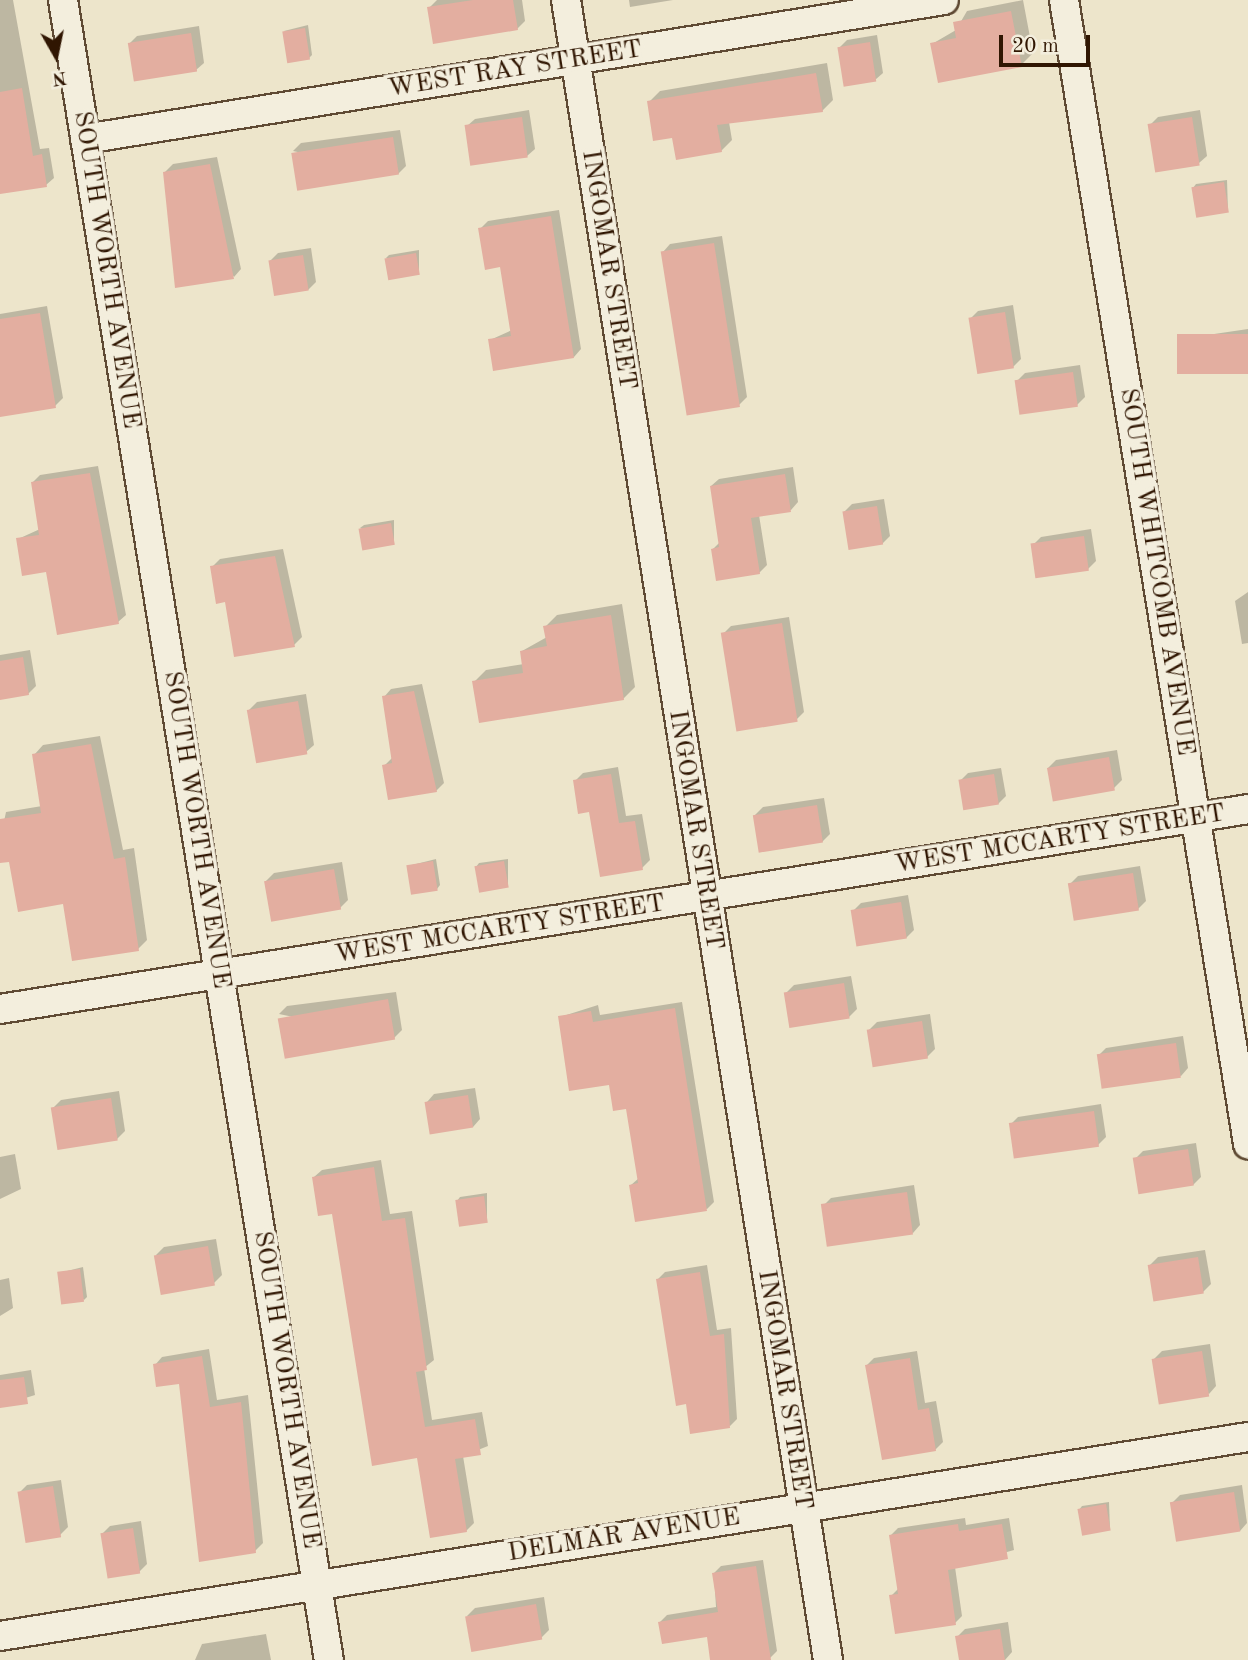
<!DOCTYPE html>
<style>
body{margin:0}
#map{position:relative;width:1248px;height:1660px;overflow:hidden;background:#ede5cb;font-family:"Old Standard TT",serif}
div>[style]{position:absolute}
.shadow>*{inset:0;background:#0003}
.building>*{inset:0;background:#e3aea0;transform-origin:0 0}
.roads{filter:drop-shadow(2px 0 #5f4a34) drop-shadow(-2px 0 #5f4a34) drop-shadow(0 2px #5f4a34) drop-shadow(0 -2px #5f4a34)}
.street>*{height:28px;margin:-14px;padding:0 14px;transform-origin:14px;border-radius:14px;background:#f3eedd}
span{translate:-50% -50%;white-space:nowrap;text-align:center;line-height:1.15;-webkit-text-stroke:7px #f3eedd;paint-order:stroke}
.street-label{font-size:26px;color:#301602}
.north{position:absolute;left:21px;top:21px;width:70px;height:70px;-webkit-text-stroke:5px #f3eedd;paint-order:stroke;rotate:171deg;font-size:19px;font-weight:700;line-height:28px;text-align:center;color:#301602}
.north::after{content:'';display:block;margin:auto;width:24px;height:32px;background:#301602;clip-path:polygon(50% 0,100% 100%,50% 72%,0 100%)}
.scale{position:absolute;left:999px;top:35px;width:91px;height:32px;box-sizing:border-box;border:4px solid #301602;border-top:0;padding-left:9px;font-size:21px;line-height:24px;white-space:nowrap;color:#301602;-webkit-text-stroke:5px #f3eedd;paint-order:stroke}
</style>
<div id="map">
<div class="shadow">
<i style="clip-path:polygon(0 0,13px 0,40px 149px,49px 148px,54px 178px,46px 185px,0 193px)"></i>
<i style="clip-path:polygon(437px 0,522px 0,525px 21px,517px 29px,429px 8px)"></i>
<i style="clip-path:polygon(629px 0,673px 0,630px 7px)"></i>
<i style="clip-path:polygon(1023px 0,1033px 53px,1021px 65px,932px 44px,956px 30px,967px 11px)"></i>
<i style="clip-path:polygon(308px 25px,312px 55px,309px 58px,284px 31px)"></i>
<i style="clip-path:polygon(199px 26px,204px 63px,196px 70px,129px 44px,137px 36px)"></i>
<i style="clip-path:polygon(877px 35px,883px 73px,875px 80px,839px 48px,847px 40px)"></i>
<i style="clip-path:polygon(827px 63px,833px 100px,822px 111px,729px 122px,732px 140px,721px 151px,674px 136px,649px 102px,660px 91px)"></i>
<i style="clip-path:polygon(529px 110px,535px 149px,527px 156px,467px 126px,475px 119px)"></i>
<i style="clip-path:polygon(1200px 110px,1207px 156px,1199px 163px,1150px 125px,1158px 117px)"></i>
<i style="clip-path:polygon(400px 130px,406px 166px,398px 174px,293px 151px,301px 143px)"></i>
<i style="clip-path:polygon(217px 157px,241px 269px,234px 277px,165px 172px,173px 164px)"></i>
<i style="clip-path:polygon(1227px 180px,1228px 211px,1193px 188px,1196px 184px)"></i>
<i style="clip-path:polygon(559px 210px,581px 349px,574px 357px,490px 340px,512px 330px,501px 265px,480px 229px,488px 221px)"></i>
<i style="clip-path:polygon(722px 236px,747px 397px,739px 405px,663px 252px,670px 244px)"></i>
<i style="clip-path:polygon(311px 248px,316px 282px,308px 290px,270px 261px,278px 253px)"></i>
<i style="clip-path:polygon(419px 250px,419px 274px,386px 258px,389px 255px)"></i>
<i style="clip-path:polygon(1013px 305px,1021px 359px,1013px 367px,970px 319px,978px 311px)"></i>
<i style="clip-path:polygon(47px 306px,63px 398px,55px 406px,0 415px,0 314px)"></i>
<i style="clip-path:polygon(1248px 329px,1248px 372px,1180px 346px,1187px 338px)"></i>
<i style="clip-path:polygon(1080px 365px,1085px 397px,1077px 405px,1017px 381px,1025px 373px)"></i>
<i style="clip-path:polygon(98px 466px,126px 615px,118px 622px,48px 570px,18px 539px,40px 529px,32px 483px,40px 475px)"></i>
<i style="clip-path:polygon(793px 467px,798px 502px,791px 510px,759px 515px,767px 565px,759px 573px,713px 549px,720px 542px,711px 486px,719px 479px)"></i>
<i style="clip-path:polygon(884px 499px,890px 536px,882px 544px,844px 512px,852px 504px)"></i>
<i style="clip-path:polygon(394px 520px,394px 543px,360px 528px,364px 525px)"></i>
<i style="clip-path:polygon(1091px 529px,1096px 561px,1088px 569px,1033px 545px,1041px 537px)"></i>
<i style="clip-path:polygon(283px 549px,302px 637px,294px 645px,227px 600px,212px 567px,220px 559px)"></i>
<i style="clip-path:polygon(1248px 592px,1248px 643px,1242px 644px,1235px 601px)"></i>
<i style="clip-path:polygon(622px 604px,635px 687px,623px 699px,474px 682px,486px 670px,524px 664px,522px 651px,547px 637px,545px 627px,557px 615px)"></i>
<i style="clip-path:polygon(789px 617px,804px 712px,796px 720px,723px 634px,731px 626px)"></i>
<i style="clip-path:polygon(30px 650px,36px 686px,28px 694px,0 698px,0 655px)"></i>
<i style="clip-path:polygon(422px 684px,444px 783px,436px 791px,384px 766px,392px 758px,384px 697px,391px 689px)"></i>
<i style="clip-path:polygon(306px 694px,314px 745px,306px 752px,249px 710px,257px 702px)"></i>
<i style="clip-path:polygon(100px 736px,123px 850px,134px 848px,147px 940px,138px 949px,64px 902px,11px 860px,0 840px,6px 812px,42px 806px,34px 755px,43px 745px)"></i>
<i style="clip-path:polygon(1117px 750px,1122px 780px,1114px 788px,1048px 768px,1056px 760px)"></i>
<i style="clip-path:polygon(618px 767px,626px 816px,642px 814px,650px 860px,642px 868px,591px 810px,575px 781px,583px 773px)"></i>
<i style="clip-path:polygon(1001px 768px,1006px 796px,998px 804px,960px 781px,968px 773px)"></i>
<i style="clip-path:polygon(824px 798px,830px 834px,822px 842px,755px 815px,763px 807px)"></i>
<i style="clip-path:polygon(436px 859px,440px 885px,437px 889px,408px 866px)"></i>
<i style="clip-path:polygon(508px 859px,508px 886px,476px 867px,479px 863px)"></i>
<i style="clip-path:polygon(342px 862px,348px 900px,340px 908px,266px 881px,274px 873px)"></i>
<i style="clip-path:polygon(1140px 866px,1146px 901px,1138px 909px,1070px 884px,1078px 876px)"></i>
<i style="clip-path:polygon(908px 895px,914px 930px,906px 938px,853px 911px,861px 903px)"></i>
<i style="clip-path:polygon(851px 976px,857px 1009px,849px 1017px,786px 993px,794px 985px)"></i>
<i style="clip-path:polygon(396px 992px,402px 1030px,394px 1038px,279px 1014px,287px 1006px)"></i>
<i style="clip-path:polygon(682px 1002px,714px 1202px,707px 1209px,631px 1185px,639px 1178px,628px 1107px,560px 1017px,598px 1005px,600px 1015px)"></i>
<i style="clip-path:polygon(930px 1014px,935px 1049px,927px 1057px,869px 1030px,877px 1022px)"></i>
<i style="clip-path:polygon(1183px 1036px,1188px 1068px,1181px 1076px,1098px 1056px,1106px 1048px)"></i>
<i style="clip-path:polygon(475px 1088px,480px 1119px,473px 1127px,427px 1102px,434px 1094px)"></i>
<i style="clip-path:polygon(119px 1091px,125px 1131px,117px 1139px,53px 1108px,61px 1100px)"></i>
<i style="clip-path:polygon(1101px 1104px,1106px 1137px,1098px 1145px,1010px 1125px,1018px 1117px)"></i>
<i style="clip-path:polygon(1196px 1143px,1201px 1177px,1193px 1185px,1135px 1159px,1143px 1151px)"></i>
<i style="clip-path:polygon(15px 1154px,21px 1189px,0 1199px,0 1157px)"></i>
<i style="clip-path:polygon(381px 1160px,390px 1214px,412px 1211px,434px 1360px,424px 1368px,432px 1420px,482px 1412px,488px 1446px,463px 1456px,474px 1523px,466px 1531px,418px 1456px,333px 1212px,314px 1177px,322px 1170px)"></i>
<i style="clip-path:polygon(914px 1185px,920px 1225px,913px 1233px,823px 1206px,831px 1198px)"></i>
<i style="clip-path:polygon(487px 1193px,487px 1222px,457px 1201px,460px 1197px)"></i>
<i style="clip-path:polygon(216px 1239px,222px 1275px,214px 1283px,156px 1255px,164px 1247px)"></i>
<i style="clip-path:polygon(1205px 1250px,1211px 1284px,1203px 1292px,1150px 1265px,1158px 1257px)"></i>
<i style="clip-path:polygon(707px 1265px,717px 1330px,731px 1328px,737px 1419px,730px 1426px,687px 1402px,658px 1279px,665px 1272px)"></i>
<i style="clip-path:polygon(83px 1267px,87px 1297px,84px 1300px,59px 1273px)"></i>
<i style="clip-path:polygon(9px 1278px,13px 1308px,0 1316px,0 1280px)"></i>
<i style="clip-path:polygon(1210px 1344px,1216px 1386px,1209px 1394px,1154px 1359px,1162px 1351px)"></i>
<i style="clip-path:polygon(209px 1349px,217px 1400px,248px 1395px,263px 1543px,255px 1551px,180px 1382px,155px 1365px,162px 1357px)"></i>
<i style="clip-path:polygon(917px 1351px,925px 1403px,936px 1401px,943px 1442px,935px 1450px,866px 1366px,874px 1358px)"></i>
<i style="clip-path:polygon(31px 1370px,35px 1395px,0 1406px,0 1375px)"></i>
<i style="clip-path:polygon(61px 1480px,68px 1527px,60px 1535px,19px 1493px,27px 1485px)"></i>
<i style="clip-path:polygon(1242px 1485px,1247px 1523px,1240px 1531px,1172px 1503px,1180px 1495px)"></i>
<i style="clip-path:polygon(1109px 1502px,1110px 1529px,1079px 1510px,1082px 1506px)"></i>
<i style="clip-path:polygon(965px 1518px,966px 1525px,1009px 1518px,1014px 1550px,955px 1567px,962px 1616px,955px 1623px,891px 1596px,898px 1589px,891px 1535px,898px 1528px)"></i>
<i style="clip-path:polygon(141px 1521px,147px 1564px,139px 1572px,102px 1534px,110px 1526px)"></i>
<i style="clip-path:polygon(763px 1560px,777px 1651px,770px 1658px,712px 1660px,708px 1635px,660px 1622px,667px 1615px,716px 1607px,714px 1573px,721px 1566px)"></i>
<i style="clip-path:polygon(544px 1597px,549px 1630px,541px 1638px,467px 1616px,475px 1608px)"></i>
<i style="clip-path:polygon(1008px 1622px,1012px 1652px,1005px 1660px,961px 1660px,957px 1637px,965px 1629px)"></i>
<i style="clip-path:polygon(266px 1634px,271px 1660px,195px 1660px,202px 1644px)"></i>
</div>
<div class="building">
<i style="clip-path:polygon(473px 0,513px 0,518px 30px,433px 44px,427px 7px)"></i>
<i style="clip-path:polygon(1011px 11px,1022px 67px,938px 83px,930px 43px,956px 38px,953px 22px)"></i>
<i style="left:305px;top:28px;width:32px;height:23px;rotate:81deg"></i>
<i style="left:191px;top:33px;width:39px;height:64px;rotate:81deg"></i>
<i style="left:870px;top:42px;width:40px;height:33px;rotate:81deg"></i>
<i style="clip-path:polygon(816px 73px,823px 112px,717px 125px,722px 152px,676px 160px,672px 138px,653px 141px,647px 101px)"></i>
<i style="clip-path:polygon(22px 88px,33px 156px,42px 154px,47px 187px,0 194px,0 92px)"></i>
<i style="left:522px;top:117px;width:41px;height:58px;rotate:82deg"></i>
<i style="left:1192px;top:117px;width:49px;height:45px;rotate:81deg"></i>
<i style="left:393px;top:137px;width:38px;height:103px;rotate:81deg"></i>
<i style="clip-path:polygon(210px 164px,234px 279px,175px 288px,163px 172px)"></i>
<i style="left:1224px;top:182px;width:31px;height:33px;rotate:81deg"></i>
<i style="clip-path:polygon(551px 216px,574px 358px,493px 371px,488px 339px,511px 336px,500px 267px,485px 270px,478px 228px)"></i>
<i style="left:714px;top:243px;width:166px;height:54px;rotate:81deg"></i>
<i style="left:416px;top:253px;width:22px;height:32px;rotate:80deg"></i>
<i style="left:303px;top:255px;width:36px;height:35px;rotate:81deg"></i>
<i style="left:1005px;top:312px;width:57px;height:37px;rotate:81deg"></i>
<i style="clip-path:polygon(40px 313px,56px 408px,0 417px,0 319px)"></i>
<i style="left:1248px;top:334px;width:40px;height:71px;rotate:90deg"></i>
<i style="left:1073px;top:372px;width:35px;height:59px;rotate:82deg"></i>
<i style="clip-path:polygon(90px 473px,119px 624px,57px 635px,46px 572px,22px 576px,16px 538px,39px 535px,31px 482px)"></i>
<i style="clip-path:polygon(785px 474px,791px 512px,751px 518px,760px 574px,716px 581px,711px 549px,719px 547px,710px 486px)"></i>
<i style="left:877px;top:506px;width:39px;height:35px;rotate:81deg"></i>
<i style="left:391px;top:523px;width:22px;height:33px;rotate:80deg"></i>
<i style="left:1084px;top:536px;width:35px;height:54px;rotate:82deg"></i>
<i style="clip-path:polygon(275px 556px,295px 647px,234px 657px,225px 602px,216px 604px,210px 566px)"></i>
<i style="clip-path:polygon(611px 615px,624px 700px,479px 723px,472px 681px,523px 673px,520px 651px,547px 646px,543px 626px)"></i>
<i style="left:782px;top:623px;width:100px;height:62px;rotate:81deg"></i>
<i style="clip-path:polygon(23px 657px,29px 695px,0 700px,0 661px)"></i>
<i style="clip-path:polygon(414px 691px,437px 792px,388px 800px,382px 765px,392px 763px,382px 696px)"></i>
<i style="left:298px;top:701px;width:54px;height:52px;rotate:80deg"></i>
<i style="clip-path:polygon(91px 744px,114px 859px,125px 857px,139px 951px,72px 961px,63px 904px,18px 912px,9px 862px,0 863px,0 819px,41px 813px,32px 754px)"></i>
<i style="left:1109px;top:757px;width:34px;height:63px;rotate:80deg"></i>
<i style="clip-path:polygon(611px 774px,619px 823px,635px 821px,643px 870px,600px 877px,589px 812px,578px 814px,573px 780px)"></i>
<i style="left:994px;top:774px;width:31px;height:36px;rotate:81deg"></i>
<i style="left:817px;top:805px;width:38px;height:65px;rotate:81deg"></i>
<i style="left:433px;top:861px;width:30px;height:27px;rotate:81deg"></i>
<i style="left:504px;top:861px;width:27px;height:30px;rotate:80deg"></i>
<i style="left:334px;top:869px;width:41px;height:71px;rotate:80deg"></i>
<i style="left:1133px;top:873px;width:38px;height:66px;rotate:81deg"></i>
<i style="left:901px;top:902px;width:37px;height:51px;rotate:81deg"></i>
<i style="left:844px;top:983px;width:36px;height:61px;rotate:81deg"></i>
<i style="left:388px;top:999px;width:41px;height:112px;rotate:80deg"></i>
<i style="clip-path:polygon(675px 1008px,707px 1211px,635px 1222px,629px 1185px,638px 1183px,626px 1109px,613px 1111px,609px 1085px,569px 1091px,558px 1016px,591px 1011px,593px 1022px)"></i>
<i style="left:922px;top:1021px;width:38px;height:56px;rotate:81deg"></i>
<i style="left:1176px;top:1043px;width:35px;height:80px;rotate:82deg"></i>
<i style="left:468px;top:1095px;width:33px;height:44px;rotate:81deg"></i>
<i style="left:111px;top:1098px;width:43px;height:61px;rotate:81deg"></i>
<i style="left:1094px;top:1111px;width:36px;height:86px;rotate:82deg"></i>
<i style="left:1188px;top:1149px;width:37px;height:56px;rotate:81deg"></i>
<i style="clip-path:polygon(374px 1167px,382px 1221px,405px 1218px,427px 1370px,416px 1372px,425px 1427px,475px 1419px,481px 1455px,455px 1459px,467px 1532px,430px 1538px,417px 1458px,372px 1466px,332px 1214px,318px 1216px,312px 1177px)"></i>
<i style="left:907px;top:1192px;width:43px;height:87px;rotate:82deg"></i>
<i style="left:484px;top:1196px;width:27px;height:29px;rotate:82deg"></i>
<i style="left:208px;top:1246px;width:40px;height:55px;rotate:80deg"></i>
<i style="left:1198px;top:1257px;width:37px;height:51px;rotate:81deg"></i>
<i style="left:80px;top:1269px;width:33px;height:23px;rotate:83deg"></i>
<i style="clip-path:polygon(700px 1272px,710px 1336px,724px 1334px,730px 1428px,690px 1434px,686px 1404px,676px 1406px,656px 1279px)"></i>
<i style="left:1202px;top:1351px;width:46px;height:51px;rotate:81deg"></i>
<i style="clip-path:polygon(202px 1356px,210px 1407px,241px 1402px,256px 1553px,199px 1562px,179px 1384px,156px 1387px,153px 1364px)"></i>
<i style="clip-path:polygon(910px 1358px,918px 1410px,929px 1408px,936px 1451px,882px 1460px,865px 1365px)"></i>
<i style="clip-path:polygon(24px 1377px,28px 1404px,0 1408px,0 1380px)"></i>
<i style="left:53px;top:1486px;width:52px;height:36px;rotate:81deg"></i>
<i style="left:1234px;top:1492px;width:40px;height:65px;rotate:81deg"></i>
<i style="left:1106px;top:1504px;width:27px;height:29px;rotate:80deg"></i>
<i style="clip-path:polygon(958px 1524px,959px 1531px,1002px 1524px,1008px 1559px,948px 1570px,956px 1625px,895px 1634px,889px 1595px,898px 1594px,889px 1535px)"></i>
<i style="left:133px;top:1528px;width:46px;height:33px;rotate:81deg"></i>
<i style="clip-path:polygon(756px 1566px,771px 1660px,710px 1660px,707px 1637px,662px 1644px,658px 1622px,718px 1612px,712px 1573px)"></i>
<i style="left:536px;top:1604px;width:36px;height:72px;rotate:80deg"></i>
<i style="clip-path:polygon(1000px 1629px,1005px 1660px,959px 1660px,955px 1636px)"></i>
</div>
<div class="roads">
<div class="street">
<i style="left:63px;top:0;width:1681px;rotate:80.9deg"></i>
<i style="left:566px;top:0;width:1681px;rotate:81.03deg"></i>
<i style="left:1064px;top:0;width:1159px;rotate:80.86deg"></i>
<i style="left:85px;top:139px;width:870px;rotate:-9.19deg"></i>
<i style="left:0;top:1009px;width:1264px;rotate:-9.1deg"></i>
<i style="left:0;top:1636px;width:1264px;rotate:-9.06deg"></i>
</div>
</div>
<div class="street-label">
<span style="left:515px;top:70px;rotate:-9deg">WEST RAY STREET</span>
<span style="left:106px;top:270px;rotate:81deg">SOUTH WORTH AVENUE</span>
<span style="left:608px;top:270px;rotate:81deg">INGOMAR STREET</span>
<span style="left:1156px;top:572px;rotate:81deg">SOUTH WHITCOMB AVENUE</span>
<span style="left:196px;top:830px;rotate:81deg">SOUTH WORTH AVENUE</span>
<span style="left:695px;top:830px;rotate:81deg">INGOMAR STREET</span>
<span style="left:1060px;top:840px;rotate:-9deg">WEST MCCARTY STREET</span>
<span style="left:500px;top:930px;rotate:-9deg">WEST MCCARTY STREET</span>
<span style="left:286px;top:1390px;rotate:81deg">SOUTH WORTH AVENUE</span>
<span style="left:784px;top:1390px;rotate:81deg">INGOMAR STREET</span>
<span style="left:624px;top:1536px;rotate:-9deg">DELMAR AVENUE</span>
</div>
<div class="north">N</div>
<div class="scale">20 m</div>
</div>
